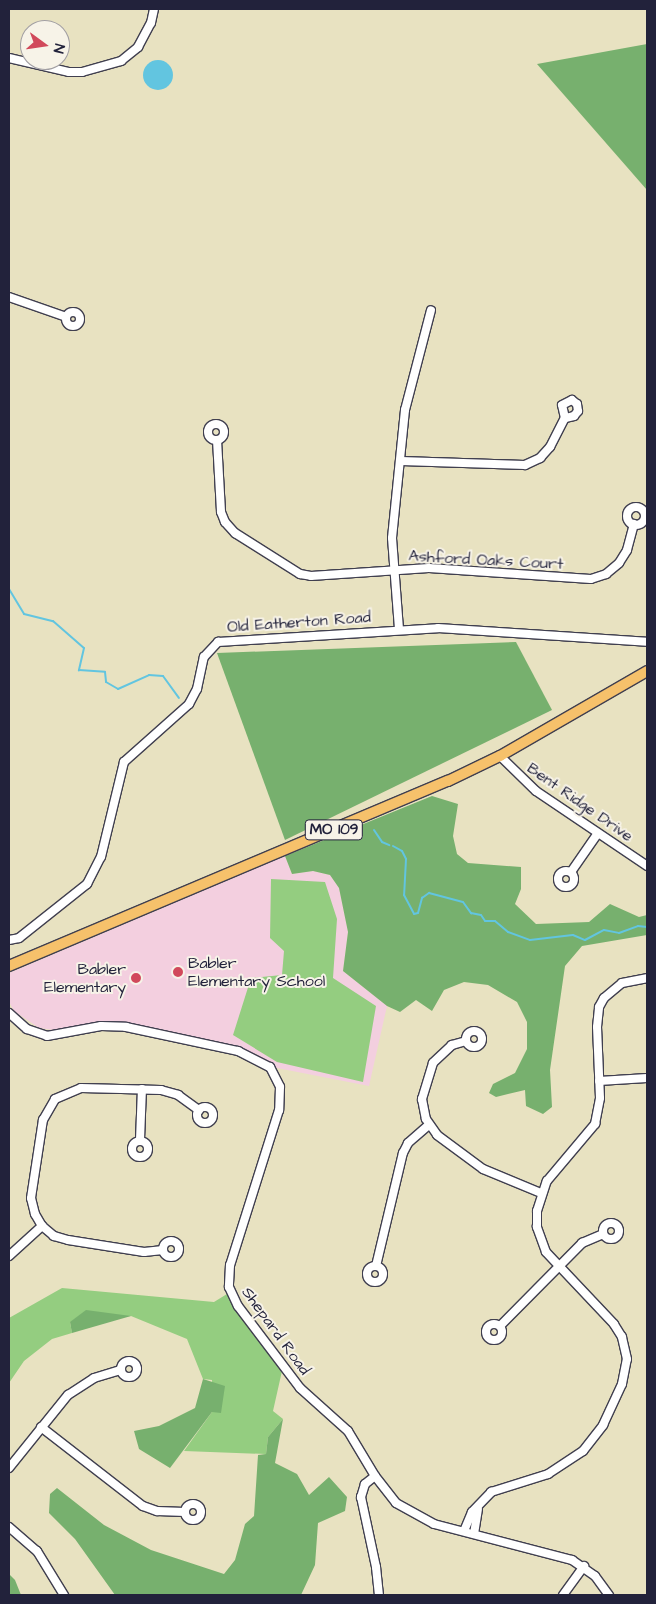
<!DOCTYPE html>
<style>
body{margin:0}
#map{position:relative;width:656px;height:1604px;overflow:hidden;background:#e8e2c1;font-family:"Architects Daughter",sans-serif}
div>[style]{position:absolute}
.built>*{inset:0;background:#f3cfdf}
.green>*{inset:0;background:#94cd80}
.forest>*{inset:0;background:#77b06e}
.water>*{inset:0;background:#62c5e0}
.round{border-radius:50%}
.stream>*{height:2px;margin:-1px;padding:0 1px;transform-origin:1px;border-radius:1px;background:#62c5e0}
.roads{filter:drop-shadow(1px 0 #403f4f) drop-shadow(-1px 0 #403f4f) drop-shadow(0 1px #403f4f) drop-shadow(0 -1px #403f4f)}
.minor>*{height:8px;margin:-4px;padding:0 4px;transform-origin:4px;border-radius:4px;background:#fff}
.minor>.ring{margin:-4px;padding:0;box-sizing:content-box;background:none;border:8px solid #fff;border-radius:50%}
.major>*{height:10px;margin:-5px;padding:0 5px;transform-origin:5px;border-radius:5px;background:#f6c16b}
.dots>*{width:14px;height:14px;translate:-50% -50%;box-sizing:border-box;border:2px solid #f7f3e8;border-radius:50%}
span{translate:-50% -50%;white-space:nowrap;text-align:center;line-height:1.15;-webkit-text-stroke:4px #f7f3e8;paint-order:stroke}
.shield-label span{padding:1px 4px;background:#f7f3e8;border:1px solid;border-radius:4px;-webkit-text-stroke-width:0}
.shield-label{font-size:15px;color:#22223b;font-weight:700}
.street-label{font-size:16px;color:#22223b}
.poi-label{font-size:16px;color:#22223b}
.left{translate:0 -50%;text-align:left}
.right{translate:-100% -50%;text-align:right}
.frame{position:absolute;inset:0;border:10px solid #22223b;pointer-events:none}
.north{position:absolute;left:20px;top:20px;width:50px;height:50px;box-sizing:border-box;background:#f7f3e8;border:1px solid #a29fa3;border-radius:50%;rotate:104deg;font-size:14px;font-weight:700;line-height:20px;text-align:center;color:#22223b}
.north::after{content:'';display:block;margin:auto;width:18px;height:22px;background:#d1495b;clip-path:polygon(50% 0,100% 100%,50% 72%,0 100%)}
</style>
<div id="map">
<div class="built">
<i style="clip-path:polygon(285px 856px,292px 874px,313px 871px,330px 875px,339px 888px,348px 932px,343px 971px,387px 1006px,369px 1086px,277px 1068px,256px 1054px,234px 1047px,106px 1023px,53px 1030px,39px 1028px,14px 1011px,9px 1002px,9px 973px)"></i>
</div>
<div class="green">
<i style="clip-path:polygon(271px 879px,325px 882px,337px 919px,333px 978px,376px 1006px,363px 1082px,277px 1062px,233px 1035px,251px 978px,282px 975px,284px 951px,270px 938px)"></i>
<i style="clip-path:polygon(62px 1288px,214px 1302px,227px 1294px,282px 1371px,273px 1411px,283px 1419px,268px 1437px,266px 1454px,184px 1451px,212px 1412px,212px 1380px,203px 1379px,187px 1339px,131px 1316px,70px 1322px,72px 1333px,52px 1339px,24px 1361px,9px 1383px,9px 1318px)"></i>
</div>
<div class="forest">
<i style="clip-path:polygon(647px 44px,647px 190px,537px 64px)"></i>
<i style="clip-path:polygon(516px 642px,552px 710px,285px 840px,217px 653px)"></i>
<i style="clip-path:polygon(432px 796px,458px 804px,453px 836px,457px 854px,468px 863px,521px 867px,521px 889px,515px 904px,536px 924px,589px 922px,610px 904px,639px 917px,647px 915px,647px 935px,582px 946px,565px 966px,550px 1070px,552px 1107px,543px 1114px,526px 1106px,525px 1090px,496px 1097px,489px 1093px,493px 1084px,515px 1073px,527px 1049px,527px 1022px,517px 1002px,488px 985px,464px 982px,444px 990px,432px 1011px,416px 1000px,400px 1012px,387px 1006px,343px 971px,348px 932px,339px 888px,330px 875px,313px 871px,292px 874px,285px 856px)"></i>
<i style="clip-path:polygon(86px 1310px,131px 1316px,72px 1333px,70px 1322px)"></i>
<i style="clip-path:polygon(203px 1379px,225px 1386px,221px 1413px,212px 1412px,170px 1468px,139px 1449px,134px 1431px,159px 1426px,195px 1408px)"></i>
<i style="clip-path:polygon(283px 1419px,275px 1463px,297px 1474px,309px 1495px,329px 1477px,347px 1497px,345px 1511px,318px 1523px,315px 1565px,301px 1595px,115px 1595px,75px 1539px,49px 1513px,50px 1494px,57px 1488px,104px 1525px,151px 1550px,224px 1574px,235px 1560px,245px 1524px,254px 1516px,258px 1455px,266px 1454px,268px 1437px)"></i>
<i style="clip-path:polygon(9px 1574px,15px 1580px,21px 1595px,9px 1595px)"></i>
</div>
<div class="water">
<i class="round" style="left:143px;top:60px;width:30px;height:30px"></i>
</div>
<div class="stream">
<i style="left:9px;top:589px;width:29px;rotate:59deg"></i>
<i style="left:24px;top:614px;width:30px;rotate:14deg"></i>
<i style="left:53px;top:621px;width:41px;rotate:41.1deg"></i>
<i style="left:84px;top:648px;width:23px;rotate:103deg"></i>
<i style="left:79px;top:670px;width:26px;rotate:4deg"></i>
<i style="left:105px;top:672px;width:10px;rotate:84deg"></i>
<i style="left:106px;top:682px;width:14px;rotate:30deg"></i>
<i style="left:118px;top:689px;width:34px;rotate:-24deg"></i>
<i style="left:149px;top:675px;width:14px;rotate:4deg"></i>
<i style="left:163px;top:676px;width:27px;rotate:54deg"></i>
<i style="left:374px;top:830px;width:14px;rotate:56deg"></i>
<i style="left:382px;top:842px;width:8px;rotate:23deg"></i>
<i style="left:393px;top:846px;width:10px;rotate:29deg"></i>
<i style="left:402px;top:851px;width:9px;rotate:63deg"></i>
<i style="left:406px;top:859px;width:36px;rotate:93deg"></i>
<i style="left:404px;top:895px;width:21px;rotate:62deg"></i>
<i style="left:414px;top:914px;width:4px;rotate:-14deg"></i>
<i style="left:418px;top:913px;width:16px;rotate:-75deg"></i>
<i style="left:422px;top:898px;width:9px;rotate:-36deg"></i>
<i style="left:429px;top:893px;width:35px;rotate:15deg"></i>
<i style="left:463px;top:902px;width:14px;rotate:54deg"></i>
<i style="left:471px;top:913px;width:10px;rotate:11deg"></i>
<i style="left:481px;top:915px;width:7px;rotate:56deg"></i>
<i style="left:485px;top:921px;width:10px"></i>
<i style="left:495px;top:921px;width:17px;rotate:40deg"></i>
<i style="left:508px;top:932px;width:23px;rotate:20deg"></i>
<i style="left:530px;top:940px;width:43px;rotate:-6.6deg"></i>
<i style="left:573px;top:935px;width:13px;rotate:23deg"></i>
<i style="left:585px;top:940px;width:21px;rotate:-28deg"></i>
<i style="left:604px;top:930px;width:15px;rotate:11deg"></i>
<i style="left:619px;top:933px;width:20px;rotate:-20deg"></i>
<i style="left:638px;top:926px;width:9px;rotate:6deg"></i>
</div>
<div class="roads">
<div class="minor">
<i style="left:9px;top:58px;width:62px;rotate:13.1deg"></i>
<i style="left:69px;top:72px;width:13px"></i>
<i style="left:82px;top:72px;width:41px;rotate:-15.8deg"></i>
<i style="left:121px;top:61px;width:22px;rotate:-39deg"></i>
<i style="left:138px;top:47px;width:27px;rotate:-62deg"></i>
<i style="left:151px;top:23px;width:14px;rotate:-78deg"></i>
<i style="left:9px;top:297px;width:60px;rotate:19.3deg"></i>
<i class="ring" style="left:66px;top:312px;width:6px;height:6px"></i>
<i class="ring" style="left:208px;top:424px;width:8px;height:8px"></i>
<i style="left:217px;top:440px;width:72px;rotate:86.8deg"></i>
<i style="left:221px;top:512px;width:11px;rotate:68deg"></i>
<i style="left:225px;top:522px;width:15px;rotate:48deg"></i>
<i style="left:235px;top:533px;width:77px;rotate:32.2deg"></i>
<i style="left:300px;top:574px;width:11px;rotate:10deg"></i>
<i style="left:311px;top:576px;width:118px;rotate:-3.9deg"></i>
<i style="left:429px;top:568px;width:162px;rotate:3.9deg"></i>
<i style="left:591px;top:579px;width:16px;rotate:-18deg"></i>
<i style="left:606px;top:574px;width:17px;rotate:-40deg"></i>
<i style="left:619px;top:563px;width:15px;rotate:-58deg"></i>
<i style="left:627px;top:550px;width:27px;rotate:-75deg"></i>
<i style="left:401px;top:461px;width:124px;rotate:1.8deg"></i>
<i style="left:525px;top:465px;width:17px;rotate:-25deg"></i>
<i style="left:540px;top:458px;width:15px;rotate:-48deg"></i>
<i style="left:550px;top:447px;width:33px;rotate:-63deg"></i>
<i style="left:565px;top:418px;width:13px;rotate:-103deg"></i>
<i style="left:562px;top:405px;width:11px;rotate:-27deg"></i>
<i style="left:572px;top:400px;width:6px;rotate:39deg"></i>
<i style="left:577px;top:404px;width:7px;rotate:82deg"></i>
<i style="left:578px;top:411px;width:6px;rotate:129deg"></i>
<i style="left:574px;top:416px;width:9px;rotate:167deg"></i>
<i class="ring" style="left:627px;top:507px;width:10px;height:10px"></i>
<i style="left:399px;top:629px;width:91px;rotate:-94.4deg"></i>
<i style="left:392px;top:538px;width:129px;rotate:-84.2deg"></i>
<i style="left:405px;top:410px;width:103px;rotate:-75.4deg"></i>
<i style="left:500px;top:756px;width:50px;rotate:44.2deg"></i>
<i style="left:536px;top:791px;width:134px;rotate:34deg"></i>
<i class="ring" style="left:558px;top:871px;width:8px;height:8px"></i>
<i style="left:571px;top:872px;width:47px;rotate:-55.3deg"></i>
<i style="left:9px;top:940px;width:10px;rotate:-11deg"></i>
<i style="left:19px;top:938px;width:87px;rotate:-38.5deg"></i>
<i style="left:87px;top:884px;width:30px;rotate:-63deg"></i>
<i style="left:101px;top:857px;width:98px;rotate:-76.4deg"></i>
<i style="left:124px;top:762px;width:87px;rotate:-41.7deg"></i>
<i style="left:189px;top:704px;width:17px;rotate:-62deg"></i>
<i style="left:197px;top:689px;width:33px;rotate:-78deg"></i>
<i style="left:204px;top:657px;width:21px;rotate:-47deg"></i>
<i style="left:218px;top:642px;width:220px;rotate:-3.6deg"></i>
<i style="left:438px;top:628px;width:209px;rotate:3.8deg"></i>
<i style="left:9px;top:1013px;width:24px;rotate:42deg"></i>
<i style="left:27px;top:1029px;width:21px;rotate:19deg"></i>
<i style="left:47px;top:1036px;width:55px;rotate:-10.5deg"></i>
<i style="left:101px;top:1026px;width:25px;rotate:2deg"></i>
<i style="left:126px;top:1027px;width:115px;rotate:12.1deg"></i>
<i style="left:238px;top:1051px;width:36px;rotate:27deg"></i>
<i style="left:270px;top:1067px;width:22px;rotate:63deg"></i>
<i style="left:280px;top:1087px;width:23px;rotate:92deg"></i>
<i style="left:279px;top:1110px;width:163px;rotate:107.5deg"></i>
<i style="left:230px;top:1265px;width:22px;rotate:93deg"></i>
<i style="left:229px;top:1287px;width:21px;rotate:65deg"></i>
<i style="left:238px;top:1306px;width:103px;rotate:52.9deg"></i>
<i style="left:300px;top:1388px;width:64px;rotate:41.9deg"></i>
<i style="left:348px;top:1431px;width:52px;rotate:59deg"></i>
<i style="left:375px;top:1476px;width:34px;rotate:52deg"></i>
<i style="left:396px;top:1503px;width:43px;rotate:28.9deg"></i>
<i style="left:434px;top:1524px;width:143px;rotate:14.6deg"></i>
<i style="left:572px;top:1560px;width:28px;rotate:35deg"></i>
<i style="left:595px;top:1576px;width:24px;rotate:54deg"></i>
<i class="ring" style="left:466px;top:1031px;width:8px;height:8px"></i>
<i style="left:466px;top:1041px;width:15px;rotate:164deg"></i>
<i style="left:452px;top:1045px;width:26px;rotate:137deg"></i>
<i style="left:433px;top:1063px;width:38px;rotate:107deg"></i>
<i style="left:422px;top:1099px;width:20px;rotate:79deg"></i>
<i style="left:426px;top:1119px;width:19px;rotate:55deg"></i>
<i style="left:437px;top:1135px;width:57px;rotate:36.5deg"></i>
<i style="left:483px;top:1169px;width:63px;rotate:22.5deg"></i>
<i style="left:599px;top:1081px;width:48px;rotate:-3.6deg"></i>
<i class="ring" style="left:197px;top:1107px;width:8px;height:8px"></i>
<i style="left:140px;top:1140px;width:51px;rotate:-87.8deg"></i>
<i class="ring" style="left:132px;top:1141px;width:8px;height:8px"></i>
<i class="ring" style="left:603px;top:1223px;width:8px;height:8px"></i>
<i class="ring" style="left:163px;top:1241px;width:8px;height:8px"></i>
<i style="left:163px;top:1250px;width:19px;rotate:174deg"></i>
<i style="left:144px;top:1252px;width:77px;rotate:-171deg"></i>
<i style="left:68px;top:1240px;width:15px;rotate:-164deg"></i>
<i style="left:54px;top:1236px;width:16px;rotate:-140deg"></i>
<i style="left:42px;top:1226px;width:14px;rotate:-120deg"></i>
<i style="left:35px;top:1214px;width:16px;rotate:-104deg"></i>
<i style="left:31px;top:1198px;width:79px;rotate:-81.3deg"></i>
<i style="left:43px;top:1120px;width:24px;rotate:-60deg"></i>
<i style="left:55px;top:1099px;width:28px;rotate:-23deg"></i>
<i style="left:81px;top:1088px;width:80px;rotate:1.4deg"></i>
<i style="left:161px;top:1090px;width:18px;rotate:16deg"></i>
<i style="left:178px;top:1095px;width:26px;rotate:36deg"></i>
<i style="left:9px;top:1256px;width:45px;rotate:-42.3deg"></i>
<i class="ring" style="left:367px;top:1266px;width:8px;height:8px"></i>
<i style="left:376px;top:1266px;width:116px;rotate:-76.6deg"></i>
<i style="left:403px;top:1153px;width:11px;rotate:-63deg"></i>
<i style="left:408px;top:1143px;width:28px;rotate:-41deg"></i>
<i class="ring" style="left:486px;top:1324px;width:8px;height:8px"></i>
<i style="left:500px;top:1326px;width:117px;rotate:-45.3deg"></i>
<i style="left:582px;top:1243px;width:23px;rotate:-23deg"></i>
<i class="ring" style="left:121px;top:1361px;width:8px;height:8px"></i>
<i style="left:41px;top:1427px;width:129px;rotate:37.8deg"></i>
<i style="left:143px;top:1506px;width:15px;rotate:20deg"></i>
<i style="left:157px;top:1511px;width:28px;rotate:2deg"></i>
<i style="left:9px;top:1468px;width:94px;rotate:-51.1deg"></i>
<i style="left:68px;top:1395px;width:31px;rotate:-33deg"></i>
<i style="left:94px;top:1378px;width:28px;rotate:-17deg"></i>
<i style="left:375px;top:1476px;width:13px;rotate:141deg"></i>
<i style="left:365px;top:1484px;width:14px;rotate:107deg"></i>
<i style="left:361px;top:1497px;width:72px;rotate:77.9deg"></i>
<i style="left:376px;top:1567px;width:28px;rotate:84deg"></i>
<i class="ring" style="left:185px;top:1504px;width:8px;height:8px"></i>
<i style="left:9px;top:1527px;width:37px;rotate:41deg"></i>
<i style="left:37px;top:1551px;width:52px;rotate:58.5deg"></i>
<i style="left:464px;top:1531px;width:21px;rotate:-67deg"></i>
<i style="left:472px;top:1512px;width:28px;rotate:-46deg"></i>
<i style="left:491px;top:1492px;width:60px;rotate:-17.5deg"></i>
<i style="left:548px;top:1474px;width:42px;rotate:-33.3deg"></i>
<i style="left:583px;top:1451px;width:33px;rotate:-52deg"></i>
<i style="left:603px;top:1425px;width:45px;rotate:-65.1deg"></i>
<i style="left:622px;top:1384px;width:25px;rotate:-79deg"></i>
<i style="left:627px;top:1359px;width:23px;rotate:-103deg"></i>
<i style="left:622px;top:1337px;width:15px;rotate:-122deg"></i>
<i style="left:614px;top:1324px;width:99px;rotate:-133.4deg"></i>
<i style="left:546px;top:1252px;width:27px;rotate:-110deg"></i>
<i style="left:537px;top:1227px;width:16px;rotate:-90deg"></i>
<i style="left:537px;top:1211px;width:32px;rotate:-72deg"></i>
<i style="left:547px;top:1181px;width:75px;rotate:-49.9deg"></i>
<i style="left:595px;top:1124px;width:26px;rotate:-79deg"></i>
<i style="left:600px;top:1098px;width:71px;rotate:-92.4deg"></i>
<i style="left:597px;top:1027px;width:20px;rotate:-84deg"></i>
<i style="left:599px;top:1007px;width:10px;rotate:-61deg"></i>
<i style="left:604px;top:998px;width:23px;rotate:-40deg"></i>
<i style="left:622px;top:983px;width:25px;rotate:-11deg"></i>
<i style="left:474px;top:1534px;width:25px;rotate:-81deg"></i>
<i style="left:563px;top:1595px;width:36px;rotate:-54deg"></i>
</div>
<div class="major">
<i style="left:9px;top:966px;width:476px;rotate:-22.9deg"></i>
<i style="left:448px;top:781px;width:58px;rotate:-25.7deg"></i>
<i style="left:500px;top:756px;width:170px;rotate:-30deg"></i>
</div>
</div>
<div class="dots">
<i style="left:178px;top:972px;background:#d1495b"></i>
<i style="left:136px;top:978px;background:#d1495b"></i>
</div>
<div class="shield-label">
<span style="left:334px;top:830px">MO 109</span>
</div>
<div class="street-label">
<span style="left:486px;top:560px;rotate:3deg">Ashford Oaks Court</span>
<span style="left:299px;top:622px;rotate:-4deg">Old Eatherton Road</span>
<span style="left:580px;top:802px;rotate:35deg">Bent Ridge Drive</span>
<span style="left:276px;top:1331px;rotate:54deg">Shepard Road</span>
</div>
<div class="poi-label">
<span class="left" style="left:188px;top:972px">Babler<br>Elementary School</span>
<span class="right" style="left:126px;top:978px">Babler<br>Elementary</span>
</div>
<div class="frame"></div>
<div class="north">N</div>
</div>
